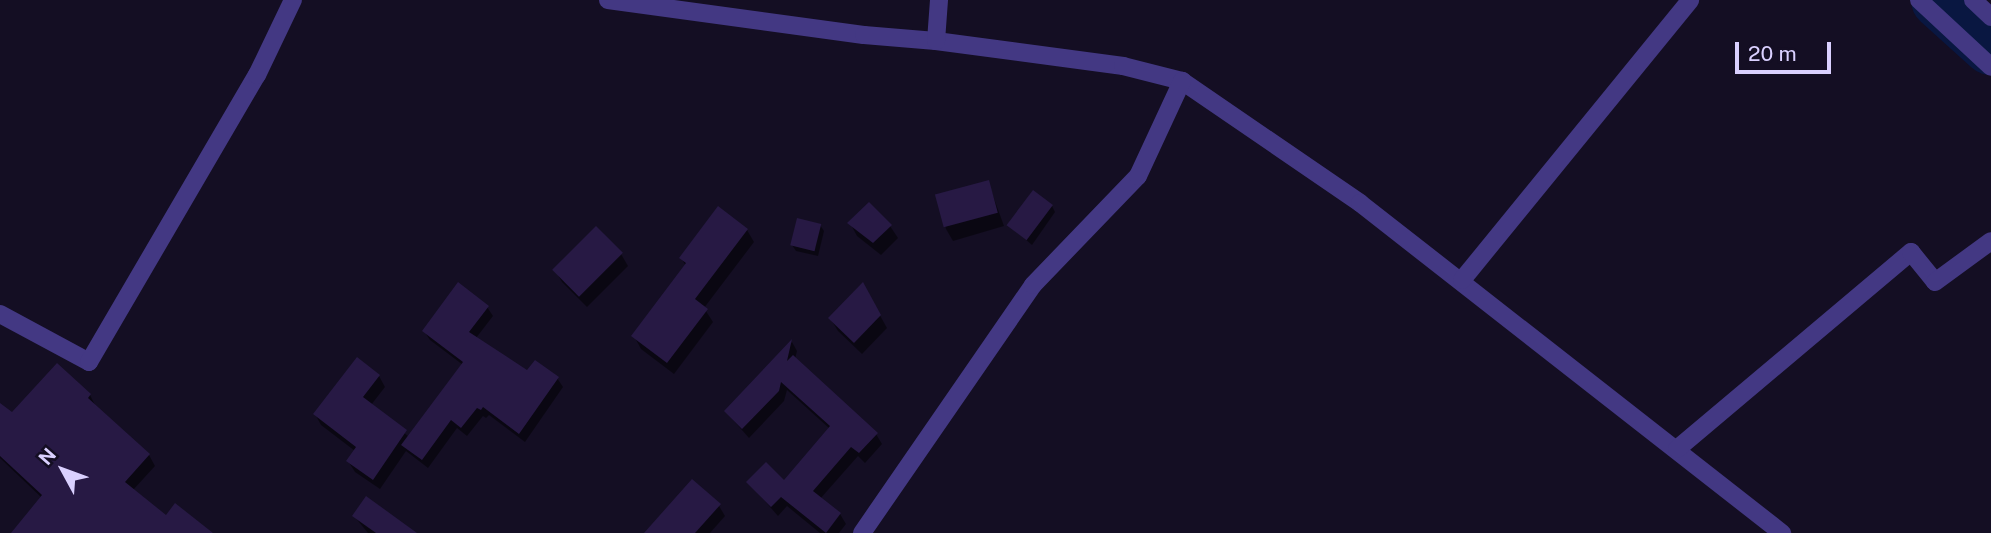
<!DOCTYPE html>
<style>
body{margin:0}
#map{position:relative;width:1991px;height:533px;overflow:hidden;background:#140e23;font-family:"Public Sans",sans-serif}
div>[style]{position:absolute}
.shadow>*{inset:0;background:#0007}
.river>*{height:58px;margin:-29px;padding:0 29px;transform-origin:29px;border-radius:29px;background:#091741}
.building>*{inset:0;background:#271944;transform-origin:0 0}
.minor>*{height:18px;margin:-9px;padding:0 9px;transform-origin:9px;border-radius:9px;background:#433883}
span{translate:-50% -50%;white-space:nowrap;text-align:center;line-height:1.15;-webkit-text-stroke:5px #140e23;paint-order:stroke}
.north{position:absolute;left:28px;top:435px;width:70px;height:70px;-webkit-text-stroke:5px #140e23;paint-order:stroke;rotate:311deg;font-size:19px;font-weight:700;line-height:28px;text-align:center;color:#dad0ff}
.north::after{content:'';display:block;margin:auto;width:24px;height:32px;background:#dad0ff;clip-path:polygon(50% 0,100% 100%,50% 72%,0 100%)}
.scale{position:absolute;left:1735px;top:42px;width:96px;height:32px;box-sizing:border-box;border:4px solid #dad0ff;border-top:0;padding-left:9px;font-size:21px;line-height:24px;white-space:nowrap;color:#dad0ff;-webkit-text-stroke:5px #140e23;paint-order:stroke}
</style>
<div id="map">
<div class="shadow">
<i style="clip-path:polygon(988px 182px,1004px 226px,953px 241px,946px 229px,937px 197px)"></i>
<i style="clip-path:polygon(1052px 206px,1055px 212px,1032px 245px,1010px 226px)"></i>
<i style="clip-path:polygon(850px 223px,890px 226px,898px 238px,881px 255px,857px 236px)"></i>
<i style="clip-path:polygon(820px 225px,824px 231px,818px 256px,796px 251px,792px 245px)"></i>
<i style="clip-path:polygon(747px 230px,754px 242px,704px 308px,713px 322px,674px 374px,641px 349px,634px 336px,686px 266px,681px 258px)"></i>
<i style="clip-path:polygon(621px 254px,628px 266px,587px 307px,562px 282px,555px 270px)"></i>
<i style="clip-path:polygon(863px 285px,887px 328px,862px 354px,838px 331px,830px 318px)"></i>
<i style="clip-path:polygon(487px 307px,493px 316px,476px 338px,528px 372px,557px 378px,563px 387px,525px 442px,489px 415px,486px 418px,483px 416px,467px 436px,457px 428px,428px 468px,406px 451px,380px 489px,355px 472px,348px 461px,355px 451px,321px 425px,315px 414px,379px 376px,385px 387px,371px 405px,409px 437px,463px 365px,430px 340px,424px 331px)"></i>
<i style="clip-path:polygon(792px 342px,797px 351px,795px 359px,876px 434px,882px 444px,865px 463px,858px 456px,820px 499px,840px 514px,846px 524px,839px 533px,820px 533px,787px 506px,778px 516px,748px 482px,785px 483px,830px 429px,787px 390px,784px 401px,749px 438px,726px 412px)"></i>
<i style="clip-path:polygon(90px 395px,96px 407px,149px 455px,155px 466px,133px 490px,166px 517px,204px 533px,26px 533px,42px 498px,0 458px,0 405px,12px 414px)"></i>
<i style="clip-path:polygon(719px 506px,725px 516px,710px 533px,647px 533px)"></i>
<i style="clip-path:polygon(354px 516px,409px 533px,368px 533px)"></i>
</div>
<div class="river">
<i style="left:1940px;top:0;width:69px;rotate:42deg"></i>
</div>
<div class="building">
<i style="left:989px;top:180px;width:34px;height:56px;rotate:75deg"></i>
<i style="left:1033px;top:190px;width:25px;height:44px;rotate:37deg"></i>
<i style="clip-path:polygon(869px 202px,892px 225px,873px 243px,847px 223px)"></i>
<i style="clip-path:polygon(718px 206px,748px 229px,695px 299px,708px 309px,667px 363px,631px 336px,686px 263px,679px 258px)"></i>
<i style="left:797px;top:218px;width:25px;height:28px;rotate:14deg"></i>
<i style="left:596px;top:226px;width:38px;height:62px;rotate:45deg"></i>
<i style="clip-path:polygon(458px 282px,489px 306px,469px 332px,527px 370px,535px 360px,559px 377px,519px 434px,483px 407px,481px 410px,477px 408px,461px 428px,451px 420px,422px 460px,401px 445px,463px 362px,422px 331px)"></i>
<i style="clip-path:polygon(863px 282px,881px 315px,854px 343px,828px 318px)"></i>
<i style="clip-path:polygon(792px 339px,787px 361px,793px 355px,878px 433px,859px 453px,851px 447px,813px 491px,841px 513px,826px 533px,781px 497px,771px 507px,746px 482px,766px 462px,784px 480px,830px 426px,781px 382px,779px 391px,742px 429px,724px 411px)"></i>
<i style="clip-path:polygon(357px 357px,380px 375px,363px 397px,407px 430px,373px 480px,346px 461px,356px 447px,313px 414px)"></i>
<i style="clip-path:polygon(57px 363px,91px 394px,88px 398px,150px 454px,125px 482px,166px 515px,175px 503px,213px 533px,11px 533px,42px 495px,0 456px,0 403px,12px 412px)"></i>
<i style="clip-path:polygon(692px 479px,721px 504px,695px 533px,644px 533px)"></i>
<i style="clip-path:polygon(366px 496px,417px 533px,376px 533px,352px 516px)"></i>
</div>
<div class="minor">
<i style="left:608px;top:0;width:258px;rotate:7.8deg"></i>
<i style="left:864px;top:35px;width:72px;rotate:4.8deg"></i>
<i style="left:936px;top:41px;width:189px;rotate:7.6deg"></i>
<i style="left:1123px;top:66px;width:61px;rotate:14.3deg"></i>
<i style="left:1182px;top:81px;width:216px;rotate:34.4deg"></i>
<i style="left:1360px;top:203px;width:536px;rotate:38.03deg"></i>
<i style="left:1919px;top:0;width:98px;rotate:42.9deg"></i>
<i style="left:1973px;top:0;width:25px;rotate:43deg"></i>
<i style="left:936px;top:41px;width:41px;rotate:-85.8deg"></i>
<i style="left:1462px;top:280px;width:361px;rotate:-50.8deg"></i>
<i style="left:0;top:314px;width:101px;rotate:28.3deg"></i>
<i style="left:89px;top:362px;width:333px;rotate:-59.7deg"></i>
<i style="left:257px;top:75px;width:83px;rotate:-64.4deg"></i>
<i style="left:1677px;top:449px;width:306px;rotate:-40.1deg"></i>
<i style="left:1911px;top:252px;width:38px;rotate:51deg"></i>
<i style="left:1935px;top:282px;width:69px;rotate:-36.2deg"></i>
<i style="left:862px;top:533px;width:301px;rotate:-55.4deg"></i>
<i style="left:1033px;top:285px;width:151px;rotate:-46.1deg"></i>
<i style="left:1138px;top:176px;width:105px;rotate:-65.1deg"></i>
</div>
<div class="north">N</div>
<div class="scale">20 m</div>
</div>
